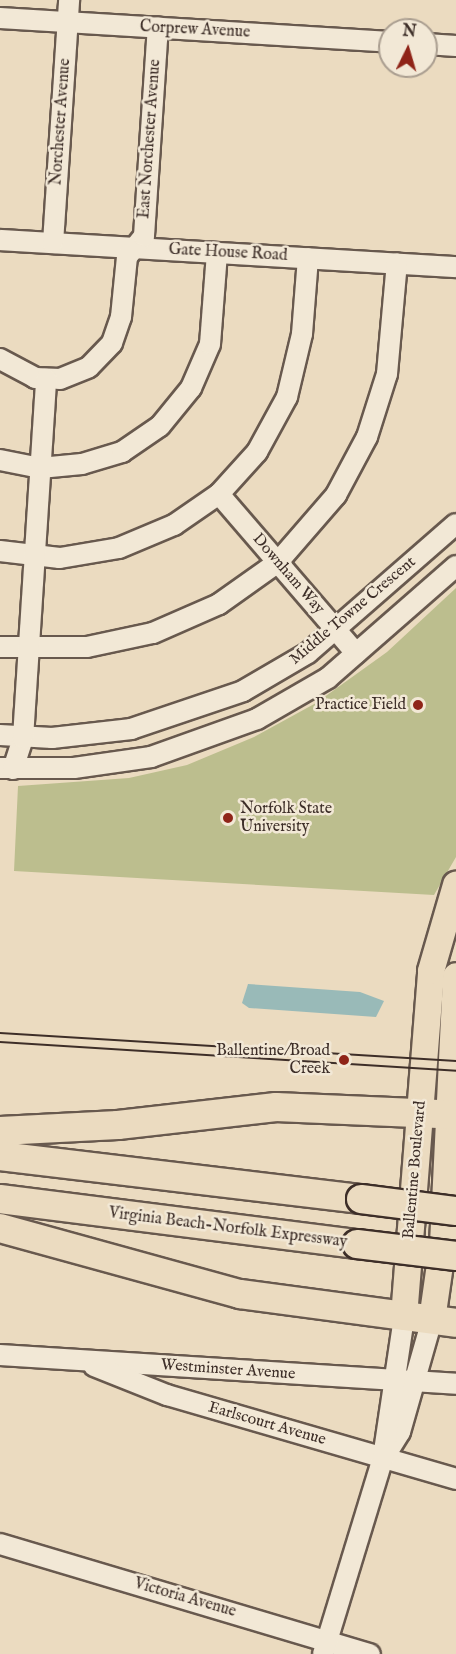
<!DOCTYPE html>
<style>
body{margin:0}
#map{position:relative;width:456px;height:1654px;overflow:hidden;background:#ebdbc0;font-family:"IM FELL English",serif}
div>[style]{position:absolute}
.green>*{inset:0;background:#bcbe8e}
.water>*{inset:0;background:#99bab8}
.roads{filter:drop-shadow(2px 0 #68594e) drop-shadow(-2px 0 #68594e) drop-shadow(0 2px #68594e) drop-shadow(0 -2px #68594e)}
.minor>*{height:20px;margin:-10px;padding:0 10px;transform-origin:10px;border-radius:10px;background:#f2e8d6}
.major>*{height:26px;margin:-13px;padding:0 13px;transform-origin:13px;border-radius:13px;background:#ebdbc0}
.highway>*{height:28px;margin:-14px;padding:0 14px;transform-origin:14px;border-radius:14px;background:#ebdbc0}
.tram>*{height:1.5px;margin:-0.75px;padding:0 0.75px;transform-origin:0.75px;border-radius:0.75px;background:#3d2e28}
.bridges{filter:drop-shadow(2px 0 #3d2e28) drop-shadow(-2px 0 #3d2e28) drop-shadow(0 2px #3d2e28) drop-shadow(0 -2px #3d2e28)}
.highway-bridge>*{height:28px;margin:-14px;padding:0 14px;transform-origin:14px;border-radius:14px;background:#ebdbc0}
.dots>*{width:16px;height:16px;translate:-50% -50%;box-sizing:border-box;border:3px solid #f2e8d6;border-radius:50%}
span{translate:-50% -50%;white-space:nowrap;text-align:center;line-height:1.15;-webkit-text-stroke:5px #f2e8d6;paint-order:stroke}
.street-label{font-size:16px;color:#3d2e28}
.poi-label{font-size:16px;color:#3d2e28}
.right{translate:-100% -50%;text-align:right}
.left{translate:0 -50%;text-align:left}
.north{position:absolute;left:378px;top:18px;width:60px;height:60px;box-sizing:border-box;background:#f2e8d6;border:2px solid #aa9e90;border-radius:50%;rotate:5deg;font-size:16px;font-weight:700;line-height:24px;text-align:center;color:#3d2e28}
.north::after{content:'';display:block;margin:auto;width:21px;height:27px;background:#8f2418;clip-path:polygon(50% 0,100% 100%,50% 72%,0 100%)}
</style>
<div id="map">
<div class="green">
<i style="clip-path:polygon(456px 588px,456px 857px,434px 895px,14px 871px,18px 786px,129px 778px,187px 765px,254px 737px,316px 703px,387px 652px)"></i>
</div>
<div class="water">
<i style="clip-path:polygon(248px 984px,360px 992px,384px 1001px,376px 1017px,249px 1008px,242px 1003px)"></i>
</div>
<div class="roads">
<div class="minor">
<i style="left:0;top:18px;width:391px;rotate:3.5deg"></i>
<i style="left:426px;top:44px;width:30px;rotate:4deg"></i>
<i style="left:0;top:240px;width:457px;rotate:3.4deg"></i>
<i style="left:53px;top:243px;width:244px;rotate:-86.2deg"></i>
<i style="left:0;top:359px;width:40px;rotate:28deg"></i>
<i style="left:35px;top:378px;width:25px;rotate:2deg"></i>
<i style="left:60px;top:379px;width:31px;rotate:-22deg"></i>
<i style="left:89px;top:367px;width:33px;rotate:-46deg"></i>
<i style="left:112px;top:343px;width:28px;rotate:-71deg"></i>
<i style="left:121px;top:317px;width:60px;rotate:-84.3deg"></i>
<i style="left:127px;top:257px;width:27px;rotate:-51deg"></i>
<i style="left:144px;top:236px;width:209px;rotate:-86.2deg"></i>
<i style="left:0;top:460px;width:41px;rotate:11.3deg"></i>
<i style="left:40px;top:468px;width:42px;rotate:-5.4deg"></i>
<i style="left:82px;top:464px;width:42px;rotate:-16.7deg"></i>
<i style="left:122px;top:452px;width:46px;rotate:-34.4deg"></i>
<i style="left:160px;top:426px;width:49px;rotate:-50.8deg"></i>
<i style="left:191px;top:388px;width:48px;rotate:-66.6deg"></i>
<i style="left:210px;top:344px;width:91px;rotate:-85.6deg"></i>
<i style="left:219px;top:494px;width:210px;rotate:49.3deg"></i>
<i style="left:0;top:551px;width:60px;rotate:6.7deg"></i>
<i style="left:60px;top:558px;width:60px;rotate:-9.6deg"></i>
<i style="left:119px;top:548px;width:60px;rotate:-22.7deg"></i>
<i style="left:174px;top:525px;width:55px;rotate:-34.6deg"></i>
<i style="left:219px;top:494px;width:57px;rotate:-47.9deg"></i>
<i style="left:257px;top:452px;width:63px;rotate:-61.4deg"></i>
<i style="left:287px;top:397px;width:65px;rotate:-76.6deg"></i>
<i style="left:302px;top:334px;width:76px;rotate:-85.5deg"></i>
<i style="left:0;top:647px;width:87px"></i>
<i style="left:87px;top:647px;width:67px;rotate:-12deg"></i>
<i style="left:153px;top:633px;width:72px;rotate:-23.7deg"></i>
<i style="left:219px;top:604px;width:72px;rotate:-35.4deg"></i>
<i style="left:278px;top:562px;width:89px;rotate:-49.1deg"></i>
<i style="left:336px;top:495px;width:66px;rotate:-61.9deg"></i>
<i style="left:367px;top:437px;width:66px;rotate:-72.4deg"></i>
<i style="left:387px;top:374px;width:111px;rotate:-84.9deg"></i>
<i style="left:0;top:735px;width:52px;rotate:3.3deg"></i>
<i style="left:52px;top:738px;width:80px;rotate:-6.5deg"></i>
<i style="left:131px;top:729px;width:118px;rotate:-18.7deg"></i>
<i style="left:243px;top:691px;width:75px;rotate:-30.3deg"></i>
<i style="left:308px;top:653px;width:196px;rotate:-41.1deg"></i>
<i style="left:0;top:768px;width:74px"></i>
<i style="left:74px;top:768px;width:78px;rotate:-8.1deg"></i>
<i style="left:151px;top:757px;width:113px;rotate:-19.7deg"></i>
<i style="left:257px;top:719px;width:82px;rotate:-30deg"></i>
<i style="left:328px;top:678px;width:170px;rotate:-41.2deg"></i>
<i style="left:13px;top:769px;width:33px;rotate:-72deg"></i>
<i style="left:23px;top:738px;width:360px;rotate:-86.3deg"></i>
<i style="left:0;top:1355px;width:457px;rotate:3.6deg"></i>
<i style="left:94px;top:1366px;width:79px;rotate:21.7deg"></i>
<i style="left:167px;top:1395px;width:301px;rotate:16.2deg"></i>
<i style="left:385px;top:1456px;width:28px;rotate:-58deg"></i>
<i style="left:400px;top:1432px;width:116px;rotate:-74.1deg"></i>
<i style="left:0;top:1544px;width:386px;rotate:16.6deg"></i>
<i style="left:323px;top:1654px;width:205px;rotate:-73deg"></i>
<i style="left:383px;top:1458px;width:143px;rotate:-81.5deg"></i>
</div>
<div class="major">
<i style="left:404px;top:1317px;width:347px;rotate:-85.5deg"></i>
<i style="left:431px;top:971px;width:90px;rotate:-73.8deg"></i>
<i style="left:432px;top:1320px;width:77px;rotate:-81.8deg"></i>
<i style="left:443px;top:1244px;width:268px;rotate:-87.2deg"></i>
</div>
<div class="highway">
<i style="left:0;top:1131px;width:118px;rotate:-2.9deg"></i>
<i style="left:118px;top:1125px;width:159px;rotate:-6.5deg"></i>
<i style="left:276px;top:1107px;width:180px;rotate:2.5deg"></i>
<i style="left:0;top:1156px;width:364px;rotate:6.8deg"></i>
<i style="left:0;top:1199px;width:360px;rotate:7.2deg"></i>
<i style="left:0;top:1228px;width:249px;rotate:15.4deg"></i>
<i style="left:240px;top:1294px;width:218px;rotate:7.6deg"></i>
</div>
</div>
<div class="tram">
<i style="left:0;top:1033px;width:457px;rotate:3.5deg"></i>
<i style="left:0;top:1042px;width:457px;rotate:3.6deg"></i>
</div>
<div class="bridges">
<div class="highway-bridge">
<i style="left:361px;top:1199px;width:96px;rotate:7.2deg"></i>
<i style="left:357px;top:1244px;width:100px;rotate:6.9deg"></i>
</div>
</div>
<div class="dots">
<i style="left:418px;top:705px;background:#8f2418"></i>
<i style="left:228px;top:818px;background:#8f2418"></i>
<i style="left:344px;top:1060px;background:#8f2418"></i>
</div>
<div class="street-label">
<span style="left:195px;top:30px;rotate:3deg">Corprew Avenue</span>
<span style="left:61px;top:122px;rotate:-86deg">Norchester Avenue</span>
<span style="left:150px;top:139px;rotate:-86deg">East Norchester Avenue</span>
<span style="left:228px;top:253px;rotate:3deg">Gate House Road</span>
<span style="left:288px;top:574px;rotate:49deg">Downham Way</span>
<span style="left:353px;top:611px;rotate:-40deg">Middle Towne Crescent</span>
<span style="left:415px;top:1170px;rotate:-85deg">Ballentine Boulevard</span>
<span style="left:228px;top:1228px;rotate:7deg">Virginia Beach-Norfolk Expressway</span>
<span style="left:228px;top:1370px;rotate:4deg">Westminster Avenue</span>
<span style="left:267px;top:1424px;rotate:16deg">Earlscourt Avenue</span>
<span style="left:185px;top:1598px;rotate:16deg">Victoria Avenue</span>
</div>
<div class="poi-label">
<span class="right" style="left:406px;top:705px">Practice Field</span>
<span class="left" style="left:240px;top:818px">Norfolk State<br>University</span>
<span class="right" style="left:330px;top:1060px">Ballentine/Broad<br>Creek</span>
</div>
<div class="north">N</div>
</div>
